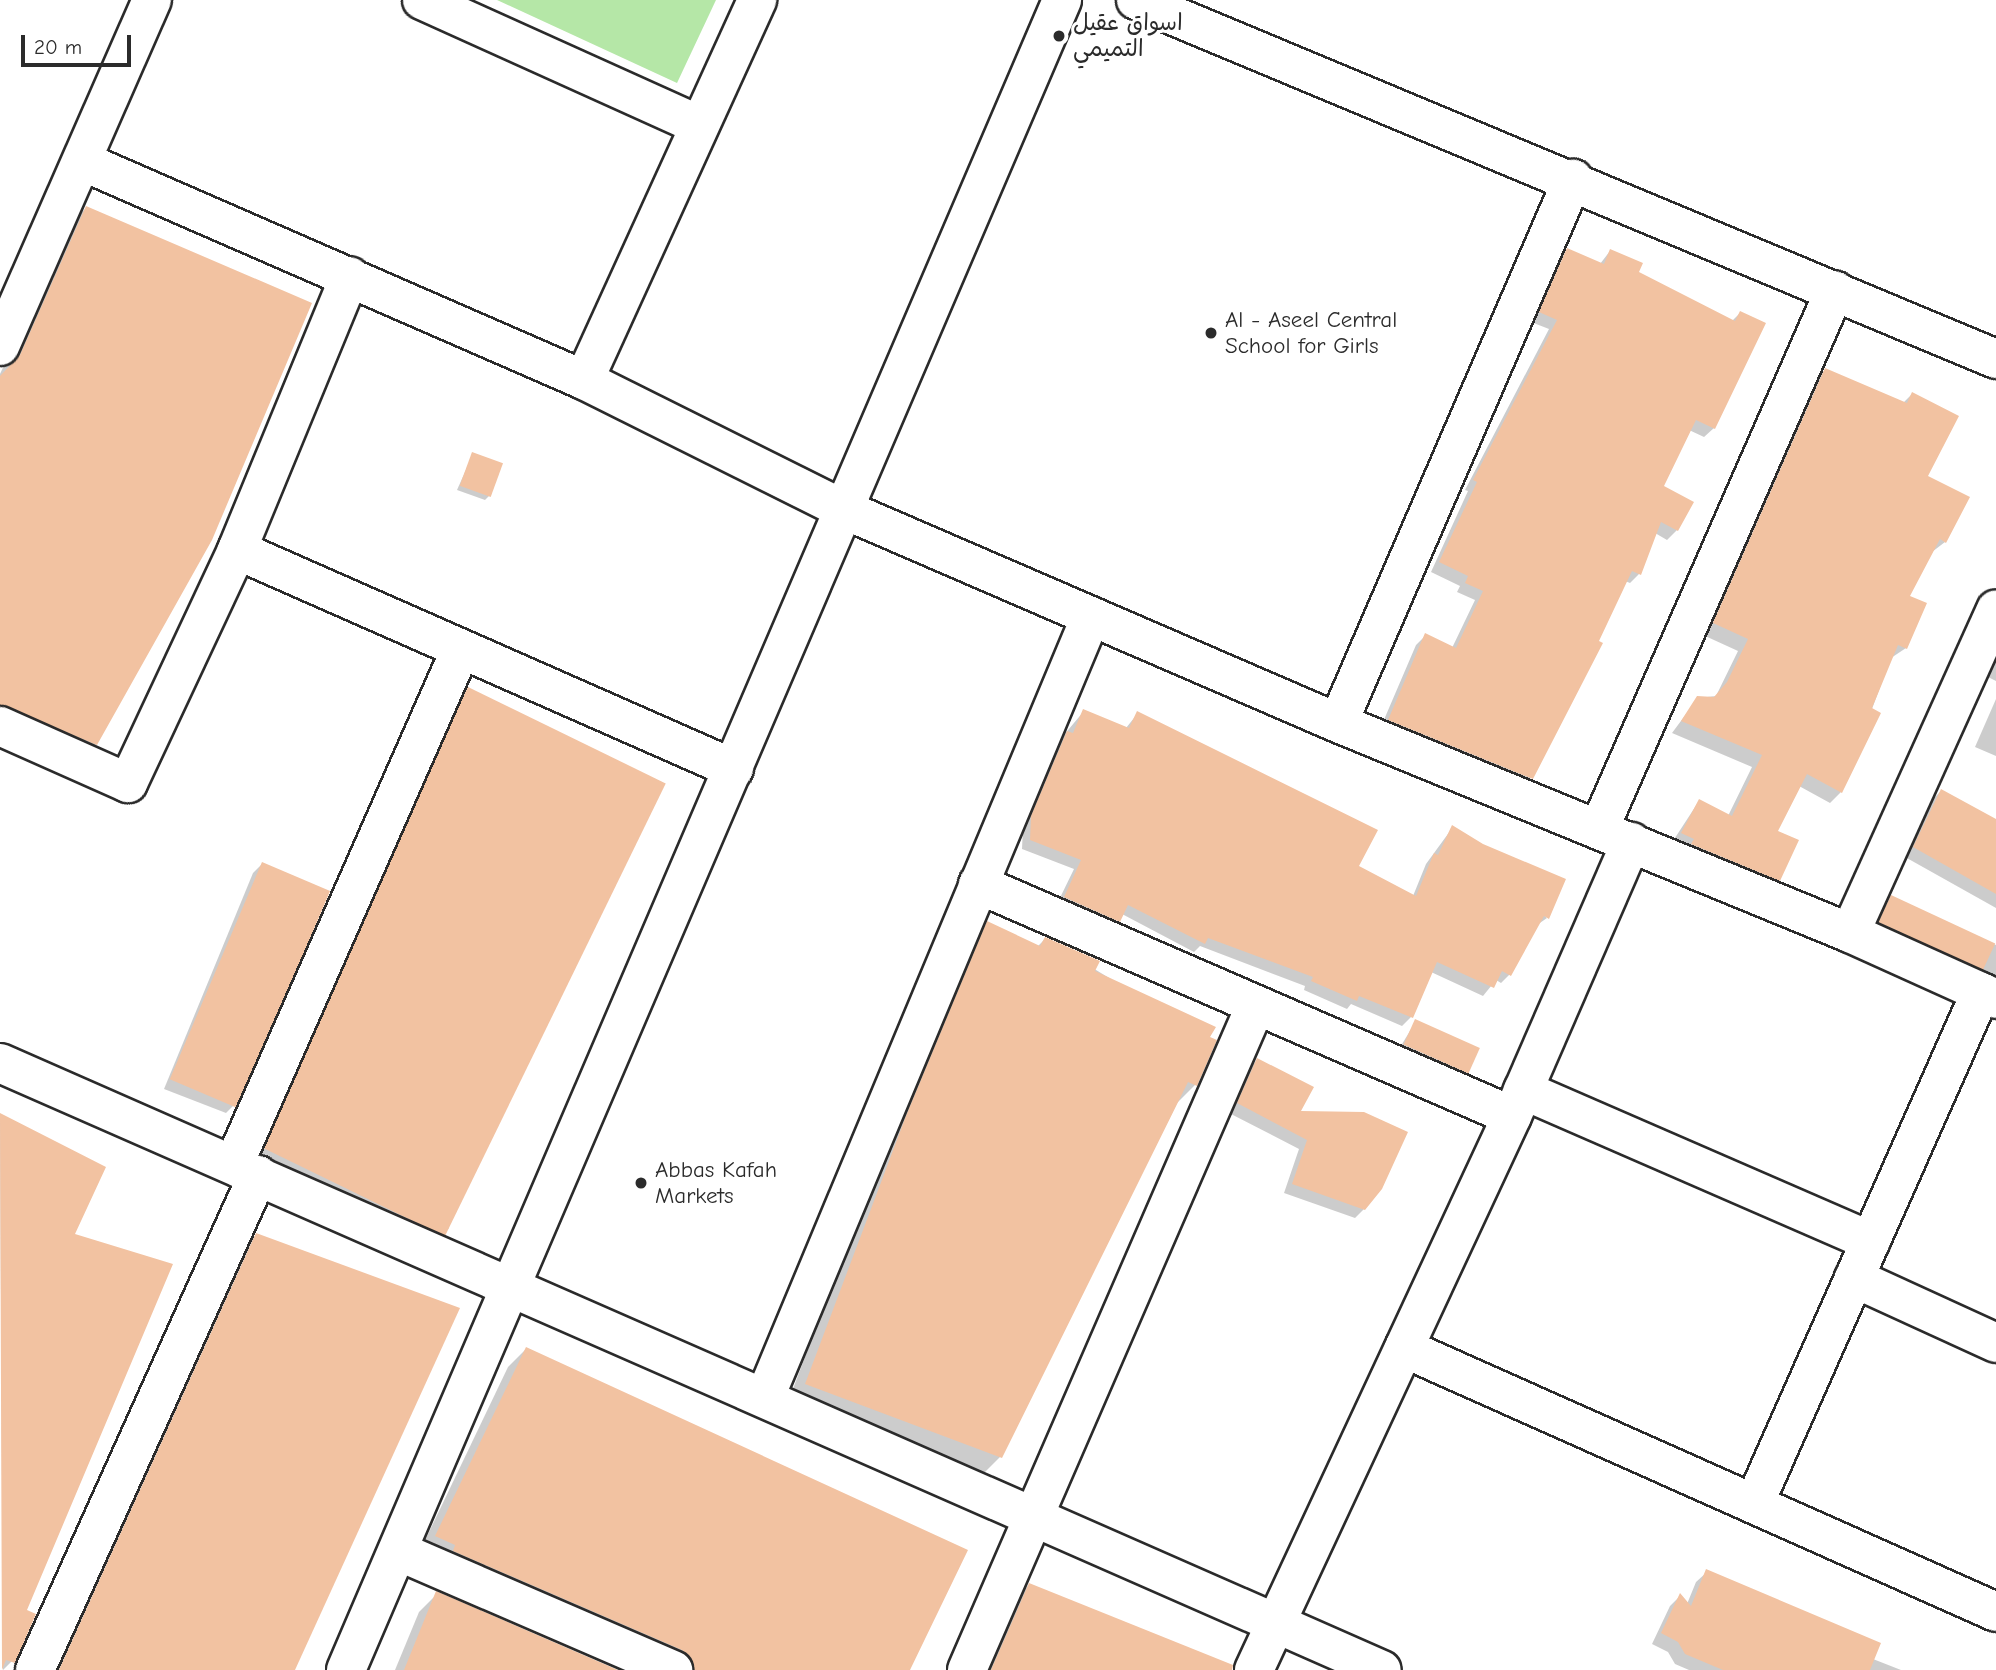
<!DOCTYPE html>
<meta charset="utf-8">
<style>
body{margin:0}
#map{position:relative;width:1996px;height:1670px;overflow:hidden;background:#fff;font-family:"Comic Neue","Playpen Sans Arabic",sans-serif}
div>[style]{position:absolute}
.green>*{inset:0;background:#b5e7a7}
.shadow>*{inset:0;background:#0003}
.building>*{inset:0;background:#f2c2a1;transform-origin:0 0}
.roads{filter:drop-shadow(2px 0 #2b2b2b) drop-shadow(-2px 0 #2b2b2b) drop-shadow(0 2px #2b2b2b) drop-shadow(0 -2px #2b2b2b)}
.street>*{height:38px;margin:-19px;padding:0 19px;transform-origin:19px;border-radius:19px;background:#fff}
.dots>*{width:19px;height:19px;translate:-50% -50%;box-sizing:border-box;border:4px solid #fff;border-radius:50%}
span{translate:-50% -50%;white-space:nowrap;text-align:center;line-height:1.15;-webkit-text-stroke:6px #fff;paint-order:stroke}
.poi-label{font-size:23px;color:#2b2b2b}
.left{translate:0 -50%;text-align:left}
.scale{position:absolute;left:21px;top:35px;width:110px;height:32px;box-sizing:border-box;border:4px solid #2b2b2b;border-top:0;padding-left:9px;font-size:21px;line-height:24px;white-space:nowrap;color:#2b2b2b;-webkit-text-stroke:5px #fff;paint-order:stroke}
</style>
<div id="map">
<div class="green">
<i style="clip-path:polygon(497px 0,716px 0,677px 83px)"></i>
</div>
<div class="shadow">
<i style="clip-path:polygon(86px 208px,96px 744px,78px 762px,0 728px,0 374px,68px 226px)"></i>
<i style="clip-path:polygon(1567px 250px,1600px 264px,1610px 251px,1637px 273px,1732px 321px,1740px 313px,1714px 428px,1704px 437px,1689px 430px,1662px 487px,1677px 530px,1667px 540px,1655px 533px,1639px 574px,1630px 583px,1625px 581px,1531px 778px,1522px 788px,1380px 729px,1416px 645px,1425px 636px,1452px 648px,1475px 600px,1457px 592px,1460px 586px,1431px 572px,1468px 491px,1465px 490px,1549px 329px,1531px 322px,1558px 259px)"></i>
<i style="clip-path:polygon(1825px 370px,1903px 403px,1912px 394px,1926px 477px,1945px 542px,1932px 552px,1908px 597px,1906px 648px,1891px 658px,1841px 792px,1830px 803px,1799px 786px,1776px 832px,1779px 880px,1767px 891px,1671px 844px,1699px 801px,1728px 816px,1752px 767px,1672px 733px,1698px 698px,1716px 696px,1738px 651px,1703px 635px,1814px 381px)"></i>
<i style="clip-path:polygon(473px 454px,489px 496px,485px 500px,457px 490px)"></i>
<i style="clip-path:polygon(1996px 651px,1996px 681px,1986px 676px)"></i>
<i style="clip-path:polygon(468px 689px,449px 1228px,431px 1246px,248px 1166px,450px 707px)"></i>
<i style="clip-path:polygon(1996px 699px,1996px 756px,1975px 747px)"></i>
<i style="clip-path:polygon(1084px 711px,1126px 728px,1138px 713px,1357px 867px,1413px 896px,1426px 864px,1453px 827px,1547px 918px,1537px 925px,1510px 974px,1501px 983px,1496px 980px,1483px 996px,1431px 972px,1411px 1017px,1402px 1026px,1351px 1004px,1347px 1009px,1304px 990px,1305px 986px,1200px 946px,1194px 952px,1122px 914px,1109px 929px,1056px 906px,1074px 869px,1022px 849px,1023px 826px,1058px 742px)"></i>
<i style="clip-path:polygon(1941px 791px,1996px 821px,1996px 908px,1905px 857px,1932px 800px)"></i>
<i style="clip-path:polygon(262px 864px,235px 1104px,226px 1113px,164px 1089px,253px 873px)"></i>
<i style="clip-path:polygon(1891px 897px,1996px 945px,1996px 986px,1872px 930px)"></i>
<i style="clip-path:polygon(988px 923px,1038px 946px,1045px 939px,1208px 1038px,1195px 1085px,1177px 1103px,1000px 1457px,982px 1475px,788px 1402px,889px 1135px,970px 941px)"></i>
<i style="clip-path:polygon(1416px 1021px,1467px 1072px,1458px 1081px,1396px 1054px)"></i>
<i style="clip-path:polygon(1257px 1060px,1364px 1209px,1355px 1218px,1284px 1193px,1299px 1149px,1229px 1113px,1248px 1069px)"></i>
<i style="clip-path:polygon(0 1115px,104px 1168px,72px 1235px,25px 1611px,14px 1659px,3px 1670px)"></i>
<i style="clip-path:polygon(256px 1235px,293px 1670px,50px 1670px,238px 1253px)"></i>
<i style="clip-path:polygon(526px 1349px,908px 1670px,665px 1670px,418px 1555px,508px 1367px)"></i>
<i style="clip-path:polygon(1707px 1572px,1873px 1659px,1901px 1670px,1689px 1670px,1675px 1664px,1668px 1652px,1652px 1644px,1670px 1606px,1680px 1596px,1687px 1604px,1696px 1582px)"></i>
<i style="clip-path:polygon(1029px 1585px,1221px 1670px,983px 1670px,1011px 1603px)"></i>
<i style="clip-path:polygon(437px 1594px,614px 1670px,395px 1670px,419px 1612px)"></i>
</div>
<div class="building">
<i style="clip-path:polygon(86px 206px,312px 303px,212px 540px,97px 745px,0 705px,0 376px,20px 355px)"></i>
<i style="clip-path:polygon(1567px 248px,1604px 264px,1610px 249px,1643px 263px,1639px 272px,1735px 321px,1740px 311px,1766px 323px,1715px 429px,1696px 420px,1664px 486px,1694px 502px,1678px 531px,1661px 522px,1641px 575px,1632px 571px,1599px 641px,1603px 643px,1533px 779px,1388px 720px,1425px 633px,1456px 648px,1483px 591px,1465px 583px,1468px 576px,1439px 562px,1477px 482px,1473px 480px,1557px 320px,1539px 312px)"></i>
<i style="clip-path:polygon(1825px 368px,1907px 403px,1912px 392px,1959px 416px,1928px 476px,1970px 497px,1946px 543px,1940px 539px,1910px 596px,1927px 603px,1907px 649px,1898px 645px,1872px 708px,1881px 713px,1842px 793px,1807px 774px,1778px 831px,1799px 840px,1780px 881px,1691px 844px,1694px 839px,1681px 833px,1699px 799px,1732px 816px,1762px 755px,1681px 721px,1697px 696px,1714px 697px,1727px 682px,1748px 639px,1713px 623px)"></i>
<i style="left:472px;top:452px;width:33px;height:36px;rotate:20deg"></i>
<i style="left:468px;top:687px;width:220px;height:504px;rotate:26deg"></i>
<i style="clip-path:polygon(1083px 709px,1129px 728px,1137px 711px,1378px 830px,1359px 866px,1416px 896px,1434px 853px,1438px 855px,1452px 825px,1483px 844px,1566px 879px,1549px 919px,1544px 916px,1511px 976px,1502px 971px,1494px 988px,1437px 962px,1413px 1018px,1359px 996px,1357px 1001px,1311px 981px,1313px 977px,1208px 938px,1205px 944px,1128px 905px,1120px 922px,1064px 897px,1081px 860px,1030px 840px,1031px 816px,1067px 731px,1073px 733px)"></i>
<i style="clip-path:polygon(1941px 789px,1996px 819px,1996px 894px,1913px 847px)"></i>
<i style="left:262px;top:862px;width:74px;height:236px;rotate:23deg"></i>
<i style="left:1891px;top:895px;width:115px;height:30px;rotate:25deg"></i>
<i style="clip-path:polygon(987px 921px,1040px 946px,1045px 937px,1100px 961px,1095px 971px,1216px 1027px,1210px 1037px,1217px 1040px,1197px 1086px,1188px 1082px,1002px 1458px,805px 1384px,906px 1116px)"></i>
<i style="left:1415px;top:1019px;width:71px;height:28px;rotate:24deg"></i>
<i style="clip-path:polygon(1257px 1058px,1314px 1087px,1301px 1111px,1364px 1112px,1408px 1132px,1382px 1189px,1365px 1210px,1292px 1184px,1307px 1140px,1237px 1103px)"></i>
<i style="clip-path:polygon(0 1113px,106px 1167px,75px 1234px,173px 1264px,27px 1610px,36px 1614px,15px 1663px,6px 1660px,2px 1670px)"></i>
<i style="clip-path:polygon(256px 1233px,460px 1308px,295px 1670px,59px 1670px)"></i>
<i style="clip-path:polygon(526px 1347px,968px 1550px,910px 1670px,694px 1670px,691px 1658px,682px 1650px,453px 1551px,455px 1545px,435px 1536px)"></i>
<i style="clip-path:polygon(1706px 1569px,1881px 1643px,1870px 1670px,1723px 1670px,1685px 1654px,1678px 1642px,1661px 1633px,1680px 1593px,1691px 1606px)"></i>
<i style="clip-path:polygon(1029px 1583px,1233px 1665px,1232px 1670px,991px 1670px)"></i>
<i style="clip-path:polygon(436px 1591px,618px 1670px,404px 1670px)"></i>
</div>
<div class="roads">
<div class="street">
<i style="left:422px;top:0;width:304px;rotate:24.3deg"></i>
<i style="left:1136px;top:0;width:932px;rotate:22.66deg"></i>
<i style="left:82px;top:161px;width:548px;rotate:23.57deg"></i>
<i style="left:584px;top:380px;width:289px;rotate:26.5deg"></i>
<i style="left:843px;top:509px;width:539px;rotate:23.38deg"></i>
<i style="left:1338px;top:723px;width:553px;rotate:22.3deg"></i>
<i style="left:1850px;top:933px;width:160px;rotate:24.3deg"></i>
<i style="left:0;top:346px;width:378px;rotate:-66.3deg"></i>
<i style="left:584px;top:380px;width:418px;rotate:-65.5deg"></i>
<i style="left:237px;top:550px;width:543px;rotate:23.78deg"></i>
<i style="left:1338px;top:723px;width:593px;rotate:-66.64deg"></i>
<i style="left:0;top:726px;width:140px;rotate:24deg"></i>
<i style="left:128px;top:783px;width:257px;rotate:-64.9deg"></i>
<i style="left:237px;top:550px;width:296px;rotate:-67.6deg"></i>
<i style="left:1599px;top:829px;width:588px;rotate:-66.35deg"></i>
<i style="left:978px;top:884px;width:582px;rotate:23.48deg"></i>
<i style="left:1850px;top:933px;width:355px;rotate:-65.7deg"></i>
<i style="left:0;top:1063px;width:1509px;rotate:23.71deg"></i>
<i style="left:1523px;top:1090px;width:379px;rotate:23.5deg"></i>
<i style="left:234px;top:1164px;width:561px;rotate:-66.22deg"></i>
<i style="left:1854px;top:1278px;width:156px;rotate:24.6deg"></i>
<i style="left:1404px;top:1348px;width:648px;rotate:24.03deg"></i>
<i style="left:765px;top:1397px;width:846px;rotate:-67.34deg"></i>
<i style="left:1754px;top:1504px;width:560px;rotate:-66.09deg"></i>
<i style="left:398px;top:1551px;width:300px;rotate:23.4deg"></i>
<i style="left:35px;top:1670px;width:543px;rotate:-65.75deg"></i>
<i style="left:346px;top:1670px;width:1817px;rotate:-66.79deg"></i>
<i style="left:967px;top:1670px;width:723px;rotate:-66.52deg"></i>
<i style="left:1254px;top:1670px;width:611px;rotate:-65.03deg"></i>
<i style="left:1512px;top:1116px;width:299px;rotate:-66.5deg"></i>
</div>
</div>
<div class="dots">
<i style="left:1059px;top:36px;background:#2b2b2b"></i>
<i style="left:1211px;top:333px;background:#2b2b2b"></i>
<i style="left:641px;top:1183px;background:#2b2b2b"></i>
</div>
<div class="poi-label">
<span class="left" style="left:1073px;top:36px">اسواق عقيل<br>التميمي</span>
<span class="left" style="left:1225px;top:333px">Al - Aseel Central<br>School for Girls</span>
<span class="left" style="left:655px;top:1183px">Abbas Kafah<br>Markets</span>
</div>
<div class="scale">20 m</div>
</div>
